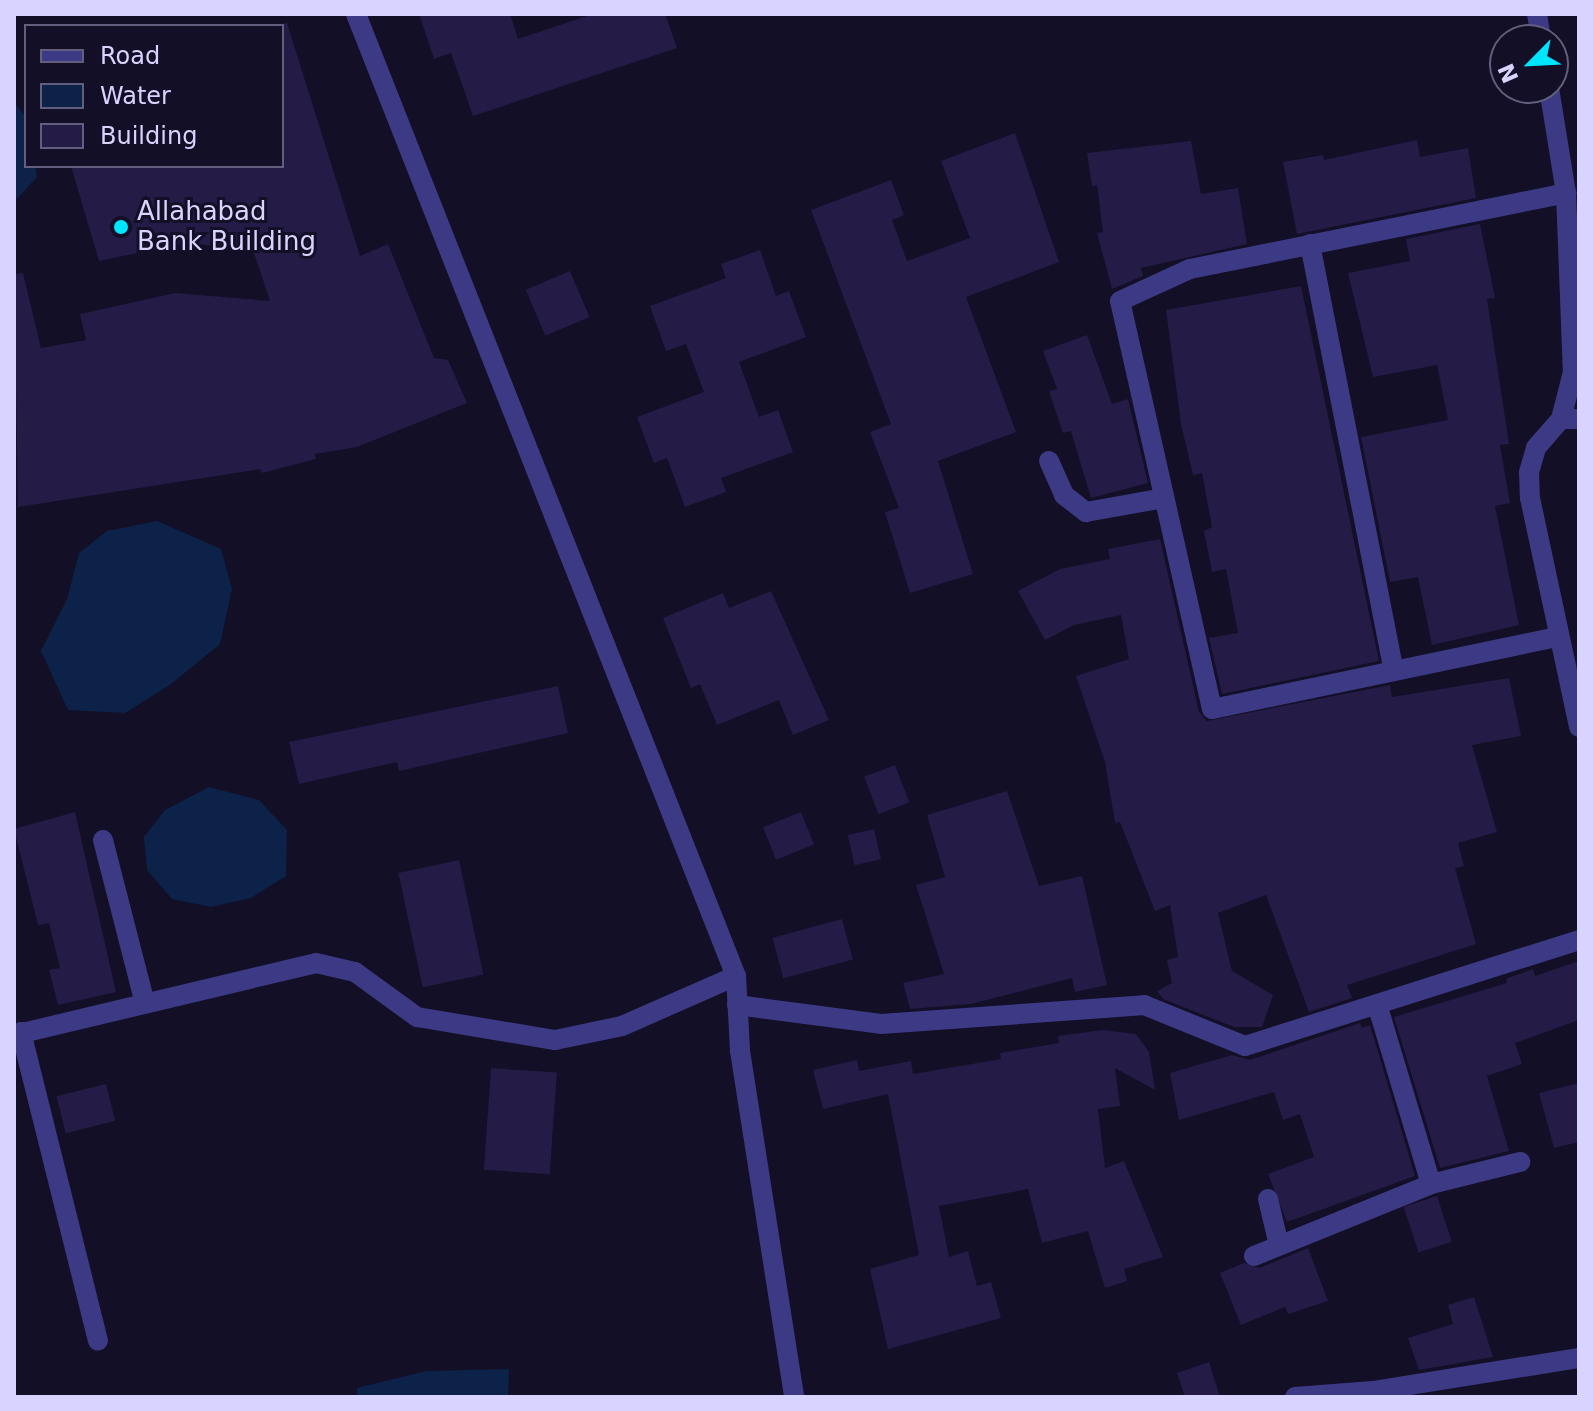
<!DOCTYPE html>
<style>
body{margin:0}
#map{position:relative;width:1593px;height:1411px;overflow:hidden;background:#130f26;font-family:"DejaVu Sans",sans-serif}
div>[style]{position:absolute}
.water>*{inset:0;background:#0c2248}
.building>*{inset:0;background:#241b47;transform-origin:0 0}
.minor>*{height:20px;margin:-10px;padding:0 10px;transform-origin:10px;border-radius:10px;background:#3d3a85}
.tertiary>*{height:20px;margin:-10px;padding:0 10px;transform-origin:10px;border-radius:10px;background:#3d3a85}
.dots>*{width:22px;height:22px;translate:-50% -50%;box-sizing:border-box;border:4px solid #130f26;border-radius:50%}
span{translate:-50% -50%;white-space:nowrap;text-align:center;line-height:1.15;-webkit-text-stroke:6px #130f26;paint-order:stroke}
.poi-label{font-size:26px;color:#d9d4ff}
.left{translate:0 -50%;text-align:left}
.frame{position:absolute;inset:0;border:16px solid #d9d4ff;pointer-events:none}
.legend{position:absolute;left:24px;top:24px;width:260px;height:144px;box-sizing:border-box;background:#130f26;border:2px solid #625e7d;margin:0;padding:10px 14px;list-style:none;font-size:24px;color:#d9d4ff}
.legend li{display:flex;align-items:center;gap:16px;height:40px}
.legend b{width:40px;border:2px solid #625e7d}
.north{position:absolute;left:1489px;top:24px;width:80px;height:80px;box-sizing:border-box;background:#130f26;border:2px solid #625e7d;border-radius:50%;rotate:246deg;font-size:22px;font-weight:700;line-height:32px;text-align:center;color:#d9d4ff}
.north::after{content:'';display:block;margin:auto;width:28px;height:36px;background:#00e5ff;clip-path:polygon(50% 0,100% 100%,50% 72%,0 100%)}
</style>
<div id="map">
<div class="water">
<i style="clip-path:polygon(14px 102px,26px 117px,26px 166px,35px 166px,37px 177px,14px 202px)"></i>
<i style="clip-path:polygon(157px 521px,221px 549px,232px 589px,220px 644px,171px 684px,125px 713px,68px 710px,41px 651px,67px 599px,79px 553px,107px 531px)"></i>
<i style="clip-path:polygon(209px 787px,259px 800px,287px 830px,286px 876px,251px 898px,211px 907px,172px 899px,147px 870px,144px 837px,165px 810px)"></i>
<i style="clip-path:polygon(509px 1369px,508px 1397px,357px 1397px,357px 1388px,426px 1371px)"></i>
</div>
<div class="building">
<i style="clip-path:polygon(419px 14px,510px 14px,518px 39px,593px 14px,665px 14px,677px 48px,473px 116px,451px 53px,434px 59px)"></i>
<i style="clip-path:polygon(287px 23px,360px 256px,388px 244px,434px 358px,448px 360px,467px 403px,357px 447px,315px 454px,316px 459px,262px 473px,260px 469px,18px 507px,14px 274px,23px 273px,41px 348px,86px 340px,80px 314px,175px 293px,270px 301px,253px 250px,186px 243px,99px 261px,71px 166px,282px 166px,282px 24px)"></i>
<i style="clip-path:polygon(1015px 133px,1059px 262px,966px 297px,1016px 432px,938px 461px,973px 574px,910px 593px,885px 512px,899px 508px,870px 432px,891px 424px,811px 210px,891px 180px,904px 215px,892px 220px,907px 261px,970px 238px,941px 161px)"></i>
<i style="clip-path:polygon(1417px 140px,1420px 157px,1468px 148px,1476px 198px,1297px 234px,1283px 162px,1323px 155px,1324px 160px)"></i>
<i style="clip-path:polygon(1191px 141px,1201px 194px,1238px 188px,1247px 244px,1141px 268px,1143px 276px,1112px 289px,1097px 233px,1103px 232px,1097px 185px,1092px 186px,1087px 153px)"></i>
<i style="clip-path:polygon(1480px 224px,1495px 298px,1487px 299px,1509px 444px,1500px 445px,1510px 503px,1495px 506px,1519px 625px,1432px 645px,1418px 577px,1390px 582px,1361px 437px,1448px 420px,1437px 365px,1373px 377px,1348px 273px,1410px 261px,1406px 239px)"></i>
<i style="clip-path:polygon(760px 250px,776px 296px,789px 291px,806px 337px,739px 362px,759px 417px,778px 410px,793px 452px,721px 478px,726px 492px,685px 507px,667px 458px,654px 463px,637px 417px,704px 392px,686px 344px,666px 351px,650px 306px,726px 278px,721px 264px)"></i>
<i style="left:570px;top:271px;width:50px;height:48px;rotate:67deg"></i>
<i style="clip-path:polygon(1301px 286px,1379px 661px,1222px 694px,1209px 638px,1238px 633px,1226px 569px,1212px 572px,1204px 531px,1212px 527px,1202px 473px,1193px 475px,1181px 424px,1166px 310px)"></i>
<i style="clip-path:polygon(1087px 335px,1112px 404px,1128px 399px,1148px 483px,1091px 498px,1071px 431px,1063px 433px,1049px 391px,1057px 389px,1043px 351px)"></i>
<i style="clip-path:polygon(1160px 539px,1199px 712px,1207px 721px,1390px 685px,1392px 697px,1509px 678px,1521px 736px,1472px 745px,1497px 832px,1458px 843px,1464px 866px,1455px 868px,1476px 944px,1347px 985px,1352px 998px,1309px 1012px,1266px 895px,1218px 913px,1232px 971px,1273px 995px,1262px 1027px,1234px 1027px,1163px 999px,1157px 991px,1172px 983px,1167px 960px,1178px 957px,1170px 905px,1155px 911px,1120px 822px,1115px 823px,1105px 762px,1076px 676px,1129px 659px,1121px 615px,1074px 625px,1045px 640px,1018px 591px,1060px 569px,1110px 559px,1108px 549px)"></i>
<i style="clip-path:polygon(771px 591px,829px 720px,793px 735px,779px 700px,717px 725px,700px 684px,691px 688px,663px 618px,723px 593px,729px 608px)"></i>
<i style="clip-path:polygon(558px 686px,568px 733px,399px 771px,397px 762px,299px 784px,289px 742px)"></i>
<i style="left:895px;top:765px;width:40px;height:33px;rotate:69deg"></i>
<i style="clip-path:polygon(1007px 791px,1039px 886px,1082px 876px,1107px 985px,1075px 992px,1072px 978px,971px 1004px,910px 1009px,903px 983px,944px 974px,916px 885px,945px 877px,927px 815px)"></i>
<i style="clip-path:polygon(75px 812px,116px 992px,58px 1005px,49px 970px,60px 968px,49px 923px,38px 925px,14px 829px)"></i>
<i style="left:801px;top:812px;width:35px;height:41px;rotate:68deg"></i>
<i style="left:874px;top:829px;width:31px;height:27px;rotate:77deg"></i>
<i style="left:459px;top:860px;width:117px;height:62px;rotate:78deg"></i>
<i style="left:842px;top:919px;width:42px;height:72px;rotate:75deg"></i>
<i style="clip-path:polygon(1579px 961px,1579px 1020px,1515px 1043px,1522px 1064px,1487px 1076px,1509px 1151px,1440px 1168px,1394px 1017px,1507px 983px,1506px 979px,1533px 969px,1535px 976px)"></i>
<i style="clip-path:polygon(1360px 1023px,1362px 1028px,1370px 1025px,1415px 1176px,1287px 1222px,1268px 1174px,1314px 1157px,1300px 1114px,1283px 1120px,1274px 1092px,1179px 1120px,1170px 1073px,1232px 1055px,1250px 1060px)"></i>
<i style="clip-path:polygon(1103px 1030px,1136px 1034px,1149px 1052px,1155px 1090px,1115px 1068px,1120px 1106px,1098px 1109px,1105px 1168px,1124px 1161px,1163px 1257px,1124px 1269px,1127px 1281px,1105px 1288px,1088px 1231px,1042px 1243px,1028px 1189px,939px 1206px,949px 1257px,968px 1251px,977px 1286px,991px 1282px,1001px 1318px,888px 1349px,870px 1269px,919px 1255px,888px 1094px,823px 1109px,813px 1070px,857px 1060px,859px 1071px,911px 1061px,913px 1074px,1001px 1059px,1000px 1053px,1059px 1043px,1058px 1036px)"></i>
<i style="left:491px;top:1068px;width:66px;height:102px;rotate:4deg"></i>
<i style="clip-path:polygon(1579px 1083px,1579px 1142px,1554px 1148px,1539px 1093px)"></i>
<i style="left:106px;top:1084px;width:38px;height:51px;rotate:76deg"></i>
<i style="left:1437px;top:1196px;width:48px;height:35px;rotate:72deg"></i>
<i style="clip-path:polygon(1308px 1248px,1328px 1301px,1288px 1314px,1285px 1307px,1241px 1325px,1220px 1273px,1244px 1263px,1259px 1268px)"></i>
<i style="clip-path:polygon(1474px 1297px,1493px 1357px,1419px 1370px,1408px 1338px,1453px 1324px,1448px 1305px)"></i>
<i style="clip-path:polygon(1209px 1362px,1220px 1397px,1185px 1397px,1177px 1373px)"></i>
</div>
<div class="minor">
<i style="left:1310px;top:244px;width:435px;rotate:78.9deg"></i>
<i style="left:1561px;top:419px;width:18px"></i>
<i style="left:1049px;top:461px;width:37px;rotate:66deg"></i>
<i style="left:1064px;top:495px;width:28px;rotate:38deg"></i>
<i style="left:1086px;top:512px;width:79px;rotate:-10.2deg"></i>
<i style="left:1557px;top:637px;width:352px;rotate:168.2deg"></i>
<i style="left:1212px;top:709px;width:418px;rotate:-102.7deg"></i>
<i style="left:1120px;top:301px;width:77px;rotate:-24.6deg"></i>
<i style="left:1190px;top:269px;width:384px;rotate:-11.4deg"></i>
<i style="left:103px;top:840px;width:165px;rotate:75.6deg"></i>
<i style="left:1377px;top:1004px;width:188px;rotate:73.3deg"></i>
<i style="left:21px;top:1032px;width:318px;rotate:76deg"></i>
<i style="left:14px;top:1035px;width:310px;rotate:-13.4deg"></i>
<i style="left:316px;top:963px;width:40px;rotate:13deg"></i>
<i style="left:355px;top:972px;width:77px;rotate:36deg"></i>
<i style="left:417px;top:1017px;width:140px;rotate:9.5deg"></i>
<i style="left:555px;top:1040px;width:68px;rotate:-11.8deg"></i>
<i style="left:622px;top:1026px;width:124px;rotate:-23.7deg"></i>
<i style="left:1268px;top:1199px;width:47px;rotate:76.6deg"></i>
<i style="left:1254px;top:1256px;width:191px;rotate:-22.1deg"></i>
<i style="left:1431px;top:1184px;width:92px;rotate:-13.9deg"></i>
<i style="left:1295px;top:1397px;width:78px;rotate:-4.4deg"></i>
<i style="left:1373px;top:1391px;width:209px;rotate:-9.1deg"></i>
</div>
<div class="tertiary">
<i style="left:356px;top:14px;width:1034px;rotate:68.45deg"></i>
<i style="left:736px;top:976px;width:75px;rotate:86.9deg"></i>
<i style="left:740px;top:1051px;width:350px;rotate:81.1deg"></i>
<i style="left:1537px;top:14px;width:26px;rotate:81deg"></i>
<i style="left:1549px;top:88px;width:106px;rotate:80.8deg"></i>
<i style="left:1566px;top:193px;width:179px;rotate:87.8deg"></i>
<i style="left:1573px;top:372px;width:49px;rotate:104.3deg"></i>
<i style="left:1561px;top:419px;width:38px;rotate:131deg"></i>
<i style="left:1536px;top:448px;width:25px;rotate:106deg"></i>
<i style="left:1529px;top:472px;width:26px;rotate:88deg"></i>
<i style="left:1530px;top:498px;width:234px;rotate:77.9deg"></i>
<i style="left:737px;top:1005px;width:145px;rotate:7.5deg"></i>
<i style="left:881px;top:1024px;width:264px;rotate:-4.1deg"></i>
<i style="left:1144px;top:1005px;width:109px;rotate:22.1deg"></i>
<i style="left:1245px;top:1046px;width:350px;rotate:-17.6deg"></i>
</div>
<div class="dots">
<i style="left:121px;top:227px;background:#00e5ff"></i>
</div>
<div class="poi-label">
<span class="left" style="left:137px;top:227px">Allahabad<br>Bank Building</span>
</div>
<div class="frame"></div>
<ul class="legend">
<li><b style="height:10px;background:#3d3a85"></b>Road</li>
<li><b style="height:22px;background:#0c2248"></b>Water</li>
<li><b style="height:22px;background:#241b47"></b>Building</li>
</ul>
<div class="north">N</div>
</div>
